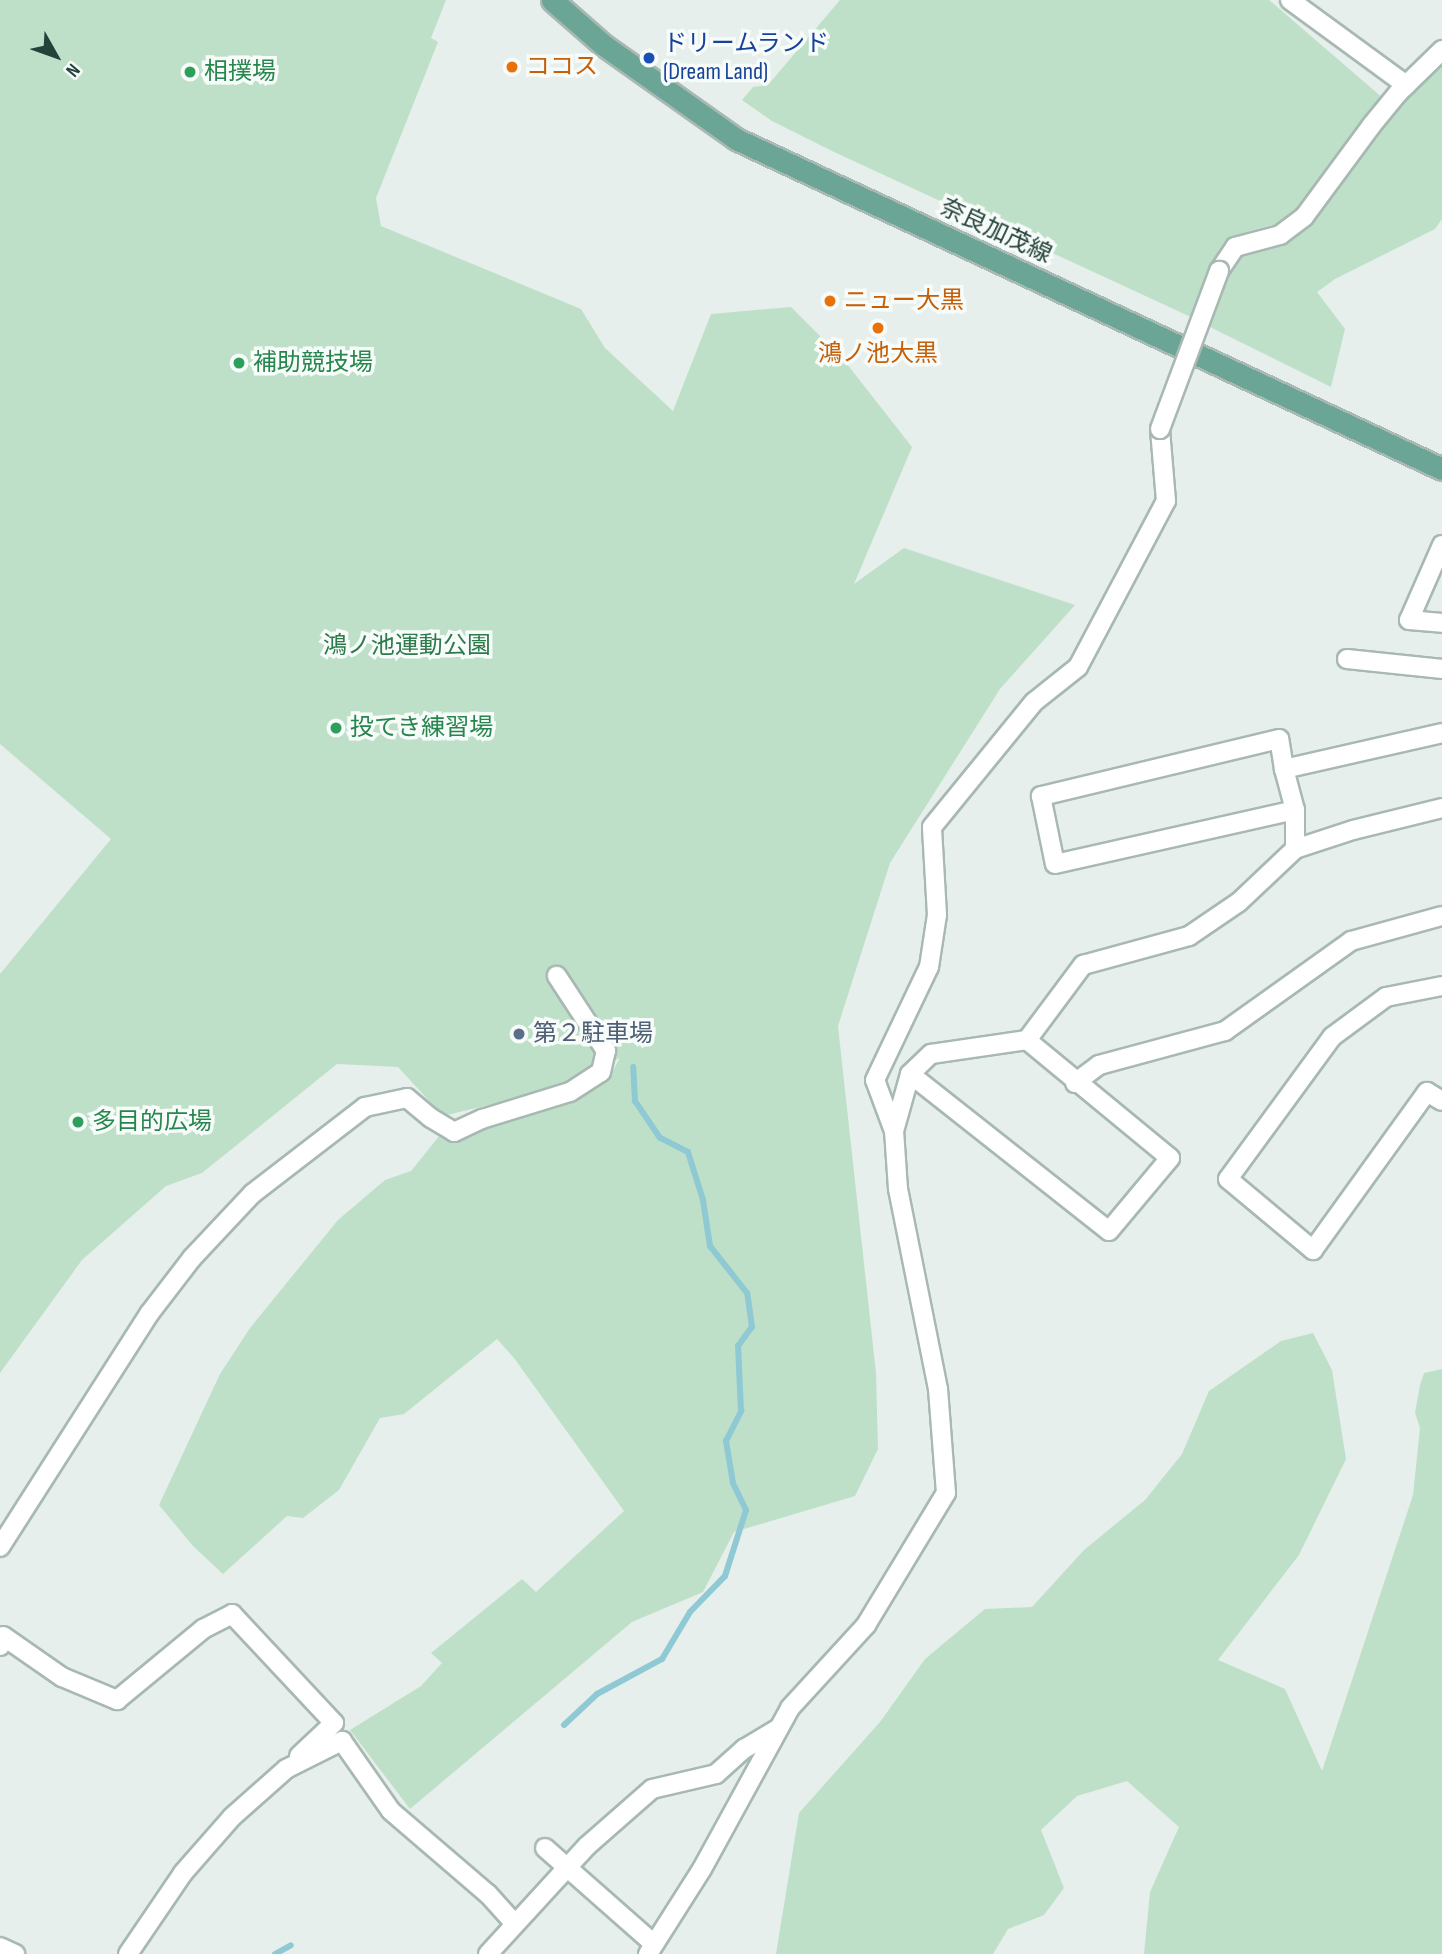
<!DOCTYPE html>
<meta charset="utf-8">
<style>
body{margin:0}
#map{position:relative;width:1442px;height:1954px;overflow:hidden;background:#e6efeb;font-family:"Sofia Sans Condensed","Noto Sans JP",sans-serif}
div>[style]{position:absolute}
.green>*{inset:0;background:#bfe0c8}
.stream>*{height:6px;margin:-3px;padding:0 3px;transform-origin:3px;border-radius:3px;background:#8ec9d4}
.roads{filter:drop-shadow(2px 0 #a8b8b2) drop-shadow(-2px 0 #a8b8b2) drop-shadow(0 2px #a8b8b2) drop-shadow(0 -2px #a8b8b2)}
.street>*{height:18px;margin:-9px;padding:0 9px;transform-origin:9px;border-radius:9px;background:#fff}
.primary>*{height:21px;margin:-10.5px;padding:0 10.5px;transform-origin:10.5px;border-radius:10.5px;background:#6aa596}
.bridges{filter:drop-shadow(2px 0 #a8b8b2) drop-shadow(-2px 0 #a8b8b2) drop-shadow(0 2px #a8b8b2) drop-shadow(0 -2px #a8b8b2)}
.street-bridge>*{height:18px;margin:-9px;padding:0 9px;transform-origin:9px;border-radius:9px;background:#fff}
.dots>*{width:19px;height:19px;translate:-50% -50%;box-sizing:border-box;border:4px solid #f7fbf9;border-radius:50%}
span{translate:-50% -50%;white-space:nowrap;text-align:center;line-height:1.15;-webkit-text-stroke:7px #f7fbf9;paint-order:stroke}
.transit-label{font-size:24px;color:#164399}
.left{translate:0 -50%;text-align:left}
.food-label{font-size:24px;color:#c56008}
.leisure-label{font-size:24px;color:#27864d}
.street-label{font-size:24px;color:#24423a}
.park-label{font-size:24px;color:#2d7a4b}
.service-label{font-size:24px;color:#4e5e75}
.north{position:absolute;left:21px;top:21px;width:70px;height:70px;-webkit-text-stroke:5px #f7fbf9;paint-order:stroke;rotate:130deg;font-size:19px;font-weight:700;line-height:28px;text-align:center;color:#24423a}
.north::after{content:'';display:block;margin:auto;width:24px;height:32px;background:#24423a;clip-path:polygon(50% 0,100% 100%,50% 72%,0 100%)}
</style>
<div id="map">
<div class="green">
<i style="clip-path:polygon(0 0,446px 0,431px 38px,438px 42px,376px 198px,381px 226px,581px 309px,605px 348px,673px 411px,711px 314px,791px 307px,843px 359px,912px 447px,854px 584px,904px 548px,1075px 605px,1000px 689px,890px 863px,838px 1026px,876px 1373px,878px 1449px,855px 1496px,734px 1532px,703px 1592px,632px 1622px,410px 1809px,350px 1730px,421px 1686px,442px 1663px,431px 1653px,522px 1579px,536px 1592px,624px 1511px,514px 1358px,497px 1339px,404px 1414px,380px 1418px,339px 1490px,303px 1518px,287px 1516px,223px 1574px,193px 1546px,159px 1505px,220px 1374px,250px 1328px,338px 1220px,385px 1180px,411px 1171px,440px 1135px,459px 1137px,565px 1105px,608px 1079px,620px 1058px,554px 1089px,443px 1116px,398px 1067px,337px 1064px,202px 1173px,166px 1186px,82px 1260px,0 1373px,0 974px,111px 839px,0 744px)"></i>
<i style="clip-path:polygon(840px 0,1269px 0,1384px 99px,1338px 153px,1302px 205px,1280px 223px,1246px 232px,1228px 241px,1217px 256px,1193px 318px,832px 151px,772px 121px,742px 100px,753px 87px,768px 85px)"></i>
<i style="clip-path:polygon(1442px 58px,1442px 219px,1435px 229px,1335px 279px,1317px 292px,1345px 329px,1331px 387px,1210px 327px,1233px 261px,1239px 253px,1273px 245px,1385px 116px)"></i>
<i style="clip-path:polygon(1313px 1333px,1332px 1370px,1346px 1459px,1299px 1555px,1218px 1660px,1285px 1689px,1322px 1771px,1413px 1495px,1420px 1428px,1415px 1413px,1420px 1385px,1424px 1373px,1442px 1369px,1442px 1954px,1144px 1954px,1150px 1892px,1179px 1827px,1127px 1781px,1077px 1796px,1041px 1830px,1064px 1888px,1044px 1915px,1008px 1929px,993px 1954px,776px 1954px,799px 1813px,880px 1722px,925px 1659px,985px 1609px,1032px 1607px,1084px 1550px,1145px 1500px,1182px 1454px,1209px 1391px,1281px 1341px)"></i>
</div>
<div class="stream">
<i style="left:564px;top:1725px;width:45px;rotate:-43.2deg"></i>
<i style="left:597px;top:1694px;width:74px;rotate:-28.3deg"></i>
<i style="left:662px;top:1659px;width:55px;rotate:-59.2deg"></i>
<i style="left:690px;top:1612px;width:50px;rotate:-45.8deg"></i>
<i style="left:725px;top:1576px;width:69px;rotate:-72.3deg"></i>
<i style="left:746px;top:1510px;width:30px;rotate:-116deg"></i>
<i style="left:733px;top:1483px;width:43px;rotate:-99.5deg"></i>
<i style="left:726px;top:1441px;width:34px;rotate:-63deg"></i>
<i style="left:741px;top:1411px;width:65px;rotate:-92.6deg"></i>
<i style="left:738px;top:1346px;width:24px;rotate:-54deg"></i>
<i style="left:752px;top:1327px;width:34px;rotate:-98deg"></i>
<i style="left:747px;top:1293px;width:60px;rotate:-128.2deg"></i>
<i style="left:710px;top:1246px;width:47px;rotate:-98.7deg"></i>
<i style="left:703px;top:1200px;width:50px;rotate:-107.4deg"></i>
<i style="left:688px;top:1152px;width:31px;rotate:-153deg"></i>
<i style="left:660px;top:1138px;width:45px;rotate:-124deg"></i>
<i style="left:635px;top:1101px;width:34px;rotate:-93deg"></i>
<i style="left:275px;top:1954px;width:18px;rotate:-29deg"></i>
</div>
<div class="roads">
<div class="street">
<i style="left:1290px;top:0;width:144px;rotate:36.2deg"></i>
<i style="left:1219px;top:271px;width:29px;rotate:-56deg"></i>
<i style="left:1235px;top:247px;width:47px;rotate:-14.9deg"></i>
<i style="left:1280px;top:235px;width:30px;rotate:-37deg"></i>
<i style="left:1304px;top:217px;width:113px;rotate:-53.6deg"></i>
<i style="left:1371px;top:126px;width:43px;rotate:-50.7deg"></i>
<i style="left:1398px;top:93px;width:62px;rotate:-44.3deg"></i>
<i style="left:1442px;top:545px;width:82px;rotate:113.7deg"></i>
<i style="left:1409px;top:620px;width:33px;rotate:5deg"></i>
<i style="left:1347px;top:659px;width:96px;rotate:6deg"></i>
<i style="left:1284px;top:769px;width:30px;rotate:-99deg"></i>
<i style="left:1279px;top:739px;width:245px;rotate:166.5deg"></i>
<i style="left:1041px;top:796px;width:69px;rotate:78.4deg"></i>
<i style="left:1055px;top:864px;width:246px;rotate:-12.7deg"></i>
<i style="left:1295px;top:849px;width:39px;rotate:-90deg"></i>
<i style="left:1295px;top:810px;width:42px;rotate:-105deg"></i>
<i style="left:1284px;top:769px;width:162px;rotate:-12.8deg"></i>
<i style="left:1442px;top:986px;width:57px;rotate:168.9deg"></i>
<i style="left:1386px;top:997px;width:67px;rotate:143.5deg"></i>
<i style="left:1332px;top:1037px;width:176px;rotate:126.2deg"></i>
<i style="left:1228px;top:1179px;width:111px;rotate:39.9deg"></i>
<i style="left:1313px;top:1250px;width:195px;rotate:-54.2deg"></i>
<i style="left:1427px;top:1092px;width:17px;rotate:31deg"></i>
<i style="left:910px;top:1074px;width:253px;rotate:38.3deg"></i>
<i style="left:1109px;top:1231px;width:95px;rotate:-50.1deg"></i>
<i style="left:1170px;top:1158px;width:185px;rotate:-140.5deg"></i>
<i style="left:1075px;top:1083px;width:30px;rotate:-37deg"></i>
<i style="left:1099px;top:1065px;width:131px;rotate:-15.1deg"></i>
<i style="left:1225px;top:1031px;width:155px;rotate:-35.5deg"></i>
<i style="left:1351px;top:941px;width:94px;rotate:-15.4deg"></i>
<i style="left:894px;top:1131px;width:54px;rotate:-110.4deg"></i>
<i style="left:875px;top:1080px;width:125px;rotate:-64.5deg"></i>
<i style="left:929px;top:967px;width:53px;rotate:-81.3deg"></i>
<i style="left:937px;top:915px;width:88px;rotate:-93.3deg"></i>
<i style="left:932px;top:827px;width:161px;rotate:-50.8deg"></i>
<i style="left:1034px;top:702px;width:56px;rotate:-38.5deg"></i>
<i style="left:1078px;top:667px;width:188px;rotate:-62.1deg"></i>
<i style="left:1166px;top:501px;width:72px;rotate:-94.8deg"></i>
<i style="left:0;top:1547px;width:277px;rotate:-57.4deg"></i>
<i style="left:149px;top:1314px;width:71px;rotate:-52.5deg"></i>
<i style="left:192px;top:1258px;width:88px;rotate:-46.8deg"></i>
<i style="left:252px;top:1194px;width:143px;rotate:-37.6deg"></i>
<i style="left:365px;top:1107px;width:43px;rotate:-12.1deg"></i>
<i style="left:407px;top:1098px;width:31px;rotate:40deg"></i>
<i style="left:431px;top:1118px;width:27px;rotate:31deg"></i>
<i style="left:454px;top:1132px;width:31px;rotate:-25deg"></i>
<i style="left:482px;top:1119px;width:92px;rotate:-17.1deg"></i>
<i style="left:570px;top:1092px;width:37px;rotate:-33deg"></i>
<i style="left:601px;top:1072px;width:22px;rotate:-77deg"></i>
<i style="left:606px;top:1051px;width:90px;rotate:-123.2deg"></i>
<i style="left:0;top:1646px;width:10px;rotate:-73deg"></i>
<i style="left:3px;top:1636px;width:72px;rotate:34.8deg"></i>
<i style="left:62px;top:1677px;width:60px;rotate:22.7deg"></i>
<i style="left:117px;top:1700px;width:112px;rotate:-39.5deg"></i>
<i style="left:203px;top:1629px;width:33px;rotate:-27deg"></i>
<i style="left:232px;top:1614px;width:149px;rotate:46.9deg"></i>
<i style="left:334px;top:1723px;width:48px;rotate:136.7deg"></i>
<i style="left:545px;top:1848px;width:145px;rotate:41.4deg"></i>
<i style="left:0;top:1947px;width:17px;rotate:25deg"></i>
<i style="left:128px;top:1954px;width:98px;rotate:-55.8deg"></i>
<i style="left:183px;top:1873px;width:74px;rotate:-48.8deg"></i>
<i style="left:232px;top:1817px;width:72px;rotate:-41.6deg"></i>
<i style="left:286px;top:1769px;width:63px;rotate:-26.6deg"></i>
<i style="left:342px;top:1741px;width:85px;rotate:55deg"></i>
<i style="left:391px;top:1811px;width:128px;rotate:40.6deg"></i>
<i style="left:488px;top:1894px;width:40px;rotate:48deg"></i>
<i style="left:488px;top:1954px;width:147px;rotate:-47.5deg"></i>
<i style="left:587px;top:1846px;width:86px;rotate:-41.2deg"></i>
<i style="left:652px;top:1789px;width:66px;rotate:-13.2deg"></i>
<i style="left:716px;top:1774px;width:38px;rotate:-42deg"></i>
<i style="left:744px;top:1749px;width:39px;rotate:-31deg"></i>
<i style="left:648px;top:1954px;width:101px;rotate:-57.6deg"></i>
<i style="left:702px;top:1869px;width:183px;rotate:-61.3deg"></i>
<i style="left:790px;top:1708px;width:113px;rotate:-47.5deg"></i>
<i style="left:866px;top:1625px;width:154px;rotate:-58.8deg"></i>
<i style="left:946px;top:1493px;width:104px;rotate:-94.4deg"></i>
<i style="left:938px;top:1389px;width:204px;rotate:-101.3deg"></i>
<i style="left:898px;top:1189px;width:58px;rotate:-93.9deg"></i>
<i style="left:894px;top:1131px;width:59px;rotate:-74.3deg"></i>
<i style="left:910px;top:1074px;width:29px;rotate:-44deg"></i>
<i style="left:931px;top:1054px;width:97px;rotate:-8.3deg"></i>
<i style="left:1027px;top:1040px;width:94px;rotate:-53.3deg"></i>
<i style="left:1083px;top:965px;width:110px;rotate:-15.3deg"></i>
<i style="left:1189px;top:936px;width:60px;rotate:-34.2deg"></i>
<i style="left:1239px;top:902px;width:77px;rotate:-43.4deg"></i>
<i style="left:1295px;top:849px;width:61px;rotate:-18.1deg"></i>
<i style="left:1353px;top:830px;width:92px;rotate:-13.9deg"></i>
</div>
<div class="primary">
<i style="left:552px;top:0;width:67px;rotate:41.3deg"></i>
<i style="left:602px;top:44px;width:164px;rotate:35.3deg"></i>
<i style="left:736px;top:139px;width:779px;rotate:25.05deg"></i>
</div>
</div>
<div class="bridges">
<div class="street-bridge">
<i style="left:1160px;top:429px;width:169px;rotate:-69.5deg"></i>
</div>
</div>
<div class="dots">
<i style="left:649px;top:58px;background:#1a4fb4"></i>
<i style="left:512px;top:67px;background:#e8710a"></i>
<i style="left:190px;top:72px;background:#2e9e5b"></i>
<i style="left:830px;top:301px;background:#e8710a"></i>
<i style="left:878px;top:328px;background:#e8710a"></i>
<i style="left:239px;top:363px;background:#2e9e5b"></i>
<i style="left:336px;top:728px;background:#2e9e5b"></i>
<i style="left:519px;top:1034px;background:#5c6f8a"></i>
<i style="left:78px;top:1122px;background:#2e9e5b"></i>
</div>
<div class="transit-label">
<span class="left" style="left:663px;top:58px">ドリームランド<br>(Dream Land)</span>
</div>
<div class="food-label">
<span class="left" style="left:526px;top:67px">ココス</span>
<span class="left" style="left:844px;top:301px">ニュー大黒</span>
<span style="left:878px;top:354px">鴻ノ池大黒</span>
</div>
<div class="leisure-label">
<span class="left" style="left:204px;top:72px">相撲場</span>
<span class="left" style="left:253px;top:363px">補助競技場</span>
<span class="left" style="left:350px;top:728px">投てき練習場</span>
<span class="left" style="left:92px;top:1122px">多目的広場</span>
</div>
<div class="street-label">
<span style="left:996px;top:231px;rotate:25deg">奈良加茂線</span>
</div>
<div class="park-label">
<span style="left:407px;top:646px">鴻ノ池運動公園</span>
</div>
<div class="service-label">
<span class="left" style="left:533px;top:1034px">第２駐車場</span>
</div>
<div class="north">N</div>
</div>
